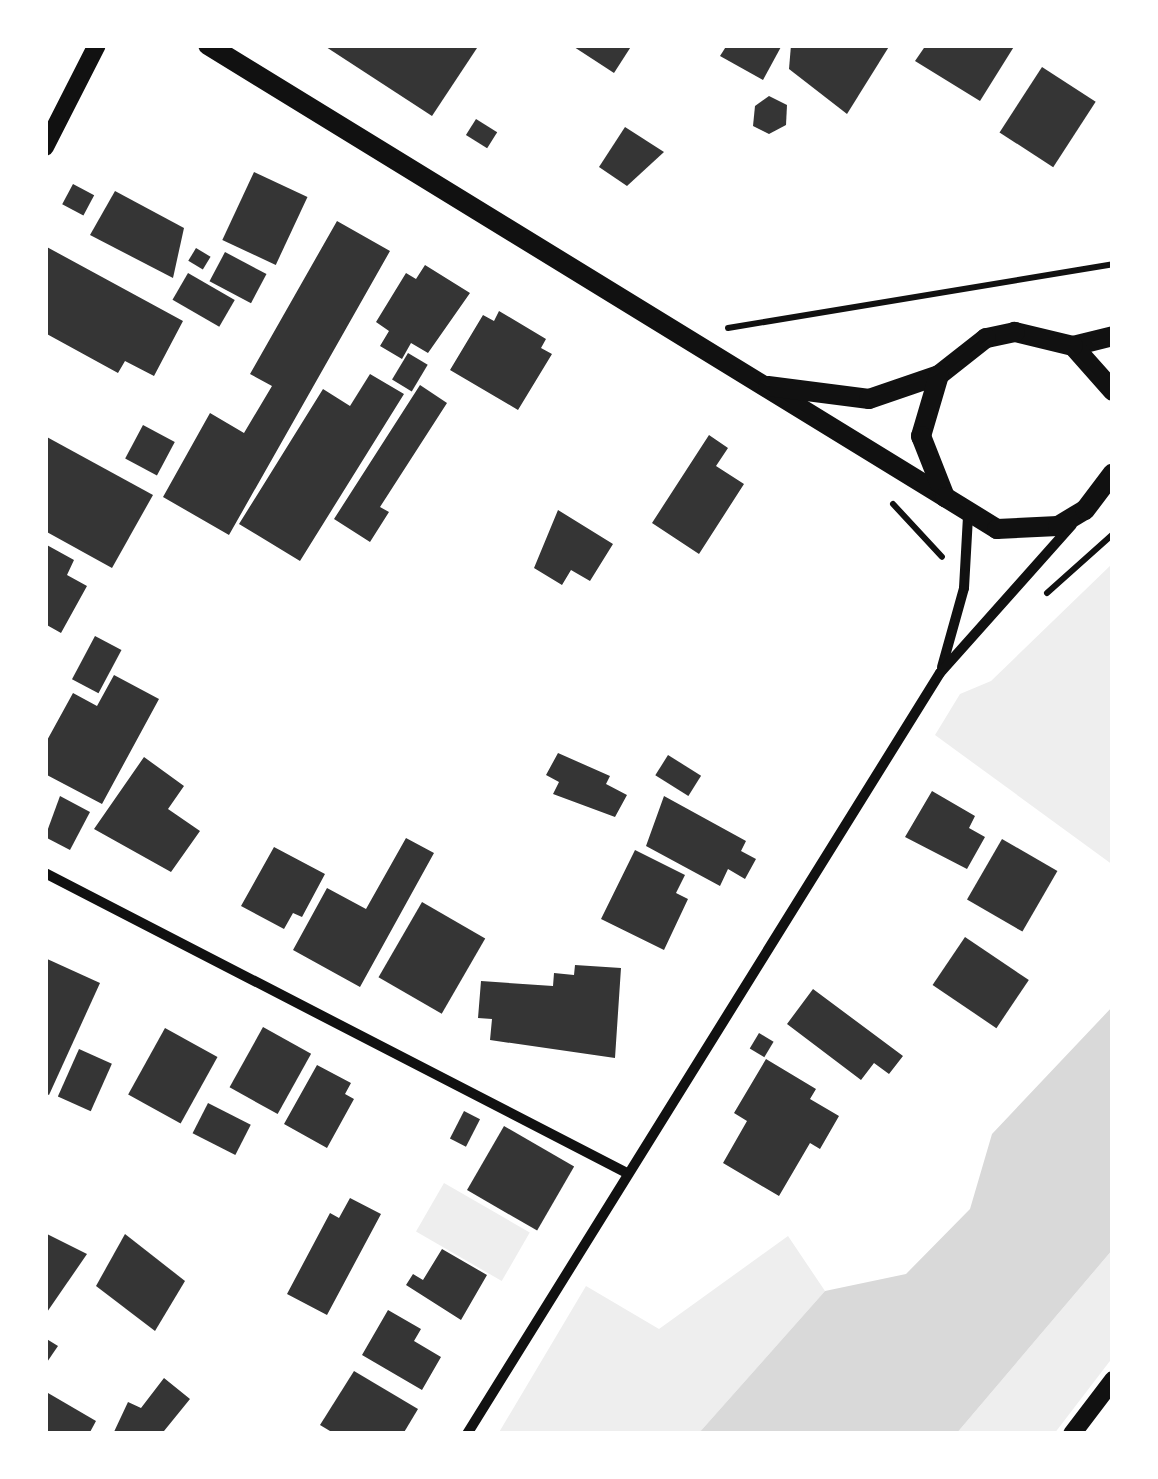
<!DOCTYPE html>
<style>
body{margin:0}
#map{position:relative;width:1158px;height:1479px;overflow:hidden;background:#fff;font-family:"Source Sans 3",sans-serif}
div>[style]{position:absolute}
.green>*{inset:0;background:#eee;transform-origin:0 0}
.water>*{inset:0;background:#d9d9d9}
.building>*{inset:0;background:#353535;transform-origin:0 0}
.path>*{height:6px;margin:-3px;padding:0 3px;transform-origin:3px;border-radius:3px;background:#111}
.minor>*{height:10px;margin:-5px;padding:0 5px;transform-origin:5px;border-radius:5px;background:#111}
.tertiary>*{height:18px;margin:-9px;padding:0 9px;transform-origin:9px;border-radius:9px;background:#111}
.secondary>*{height:20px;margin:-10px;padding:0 10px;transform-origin:10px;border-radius:10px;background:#111}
span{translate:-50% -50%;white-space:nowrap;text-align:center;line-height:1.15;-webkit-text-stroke:8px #fff;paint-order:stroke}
.frame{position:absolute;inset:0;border:48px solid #fff;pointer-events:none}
</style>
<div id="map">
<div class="green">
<i style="clip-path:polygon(1113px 563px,1113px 865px,935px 735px,960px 694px,991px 681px)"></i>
<i style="left:444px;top:1183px;width:99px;height:56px;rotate:30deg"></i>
<i style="clip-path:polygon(788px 1236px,825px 1291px,698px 1434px,498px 1434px,586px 1286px,659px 1329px)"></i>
<i style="clip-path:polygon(1113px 1249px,1113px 1357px,1054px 1434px,956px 1434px)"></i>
</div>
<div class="water">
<i style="clip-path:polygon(1113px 1006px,1113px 1249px,956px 1434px,698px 1434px,825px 1291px,906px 1274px,970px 1209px,992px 1134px)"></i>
</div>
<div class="building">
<i style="clip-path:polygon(323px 45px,479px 45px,432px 116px)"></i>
<i style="clip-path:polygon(571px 45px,632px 45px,614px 73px)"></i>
<i style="clip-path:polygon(727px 45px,782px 45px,763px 80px,720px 56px)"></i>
<i style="clip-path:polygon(791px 45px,890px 45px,847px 114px,789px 69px)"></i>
<i style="clip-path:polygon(926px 45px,1015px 45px,980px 101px,915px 61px)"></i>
<i style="left:1042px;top:67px;width:64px;height:78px;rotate:33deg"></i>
<i style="clip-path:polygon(769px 96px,787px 105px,786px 125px,769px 134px,753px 126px,755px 106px)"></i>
<i style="left:476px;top:119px;width:25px;height:19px;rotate:32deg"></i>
<i style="clip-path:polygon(625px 127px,664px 152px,627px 186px,599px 167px)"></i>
<i style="left:254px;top:172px;width:59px;height:75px;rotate:25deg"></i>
<i style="left:73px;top:184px;width:24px;height:23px;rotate:28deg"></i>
<i style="clip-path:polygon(115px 191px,184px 228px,173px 278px,90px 235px)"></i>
<i style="clip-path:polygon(337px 221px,390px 251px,229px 535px,163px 497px,210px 413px,244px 433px,272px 386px,250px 374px)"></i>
<i style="clip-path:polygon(45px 246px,183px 321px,154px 376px,125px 361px,118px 373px,45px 333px)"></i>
<i style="left:196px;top:248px;width:17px;height:15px;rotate:31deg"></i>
<i style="left:225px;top:252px;width:47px;height:33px;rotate:28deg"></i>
<i style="clip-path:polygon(425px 265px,470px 293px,428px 353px,411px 343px,402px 359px,380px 346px,389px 331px,376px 322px,406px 273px,416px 279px)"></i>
<i style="left:188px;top:273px;width:54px;height:31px;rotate:30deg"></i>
<i style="clip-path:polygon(499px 311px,546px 339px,541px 348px,552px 354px,518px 410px,450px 370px,483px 315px,494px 321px)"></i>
<i style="left:408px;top:353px;width:23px;height:31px;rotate:31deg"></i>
<i style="clip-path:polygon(370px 374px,404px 394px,300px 561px,239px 524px,323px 389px,350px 406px)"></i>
<i style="clip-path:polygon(420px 385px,447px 403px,380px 507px,389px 512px,370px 542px,334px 519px)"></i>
<i style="left:143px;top:425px;width:36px;height:38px;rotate:28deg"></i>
<i style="clip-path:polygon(709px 435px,728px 448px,716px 466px,744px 484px,699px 554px,652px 523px)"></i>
<i style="clip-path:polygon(45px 436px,153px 495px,112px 568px,45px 531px)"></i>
<i style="clip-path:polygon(558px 510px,613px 544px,590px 581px,571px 570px,562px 585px,534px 568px)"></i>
<i style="clip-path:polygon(45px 544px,74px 560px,67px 575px,87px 586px,61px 633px,45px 624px)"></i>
<i style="left:95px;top:636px;width:30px;height:49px;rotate:28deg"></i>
<i style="clip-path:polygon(114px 675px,159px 699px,102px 804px,45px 774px,45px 744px,73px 693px,97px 706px)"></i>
<i style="clip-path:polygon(558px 753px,610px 776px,606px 784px,627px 795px,615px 817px,553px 794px,559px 782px,546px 775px)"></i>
<i style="left:668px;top:755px;width:39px;height:24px;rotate:32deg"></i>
<i style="clip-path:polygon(144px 757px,184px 786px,168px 809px,200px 831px,171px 872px,94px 829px)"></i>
<i style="clip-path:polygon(932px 791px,975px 816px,969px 828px,985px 837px,967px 869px,905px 837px)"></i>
<i style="clip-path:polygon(60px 796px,90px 812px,70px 850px,45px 837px)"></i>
<i style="clip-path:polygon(664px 796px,746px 841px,741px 851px,756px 859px,745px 879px,728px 869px,720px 886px,646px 846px)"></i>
<i style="clip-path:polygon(406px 838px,434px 853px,360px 987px,293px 950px,327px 888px,366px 909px)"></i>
<i style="left:1002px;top:839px;width:64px;height:70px;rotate:30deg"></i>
<i style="clip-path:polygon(274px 847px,325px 874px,302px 917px,293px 913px,284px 929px,241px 906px)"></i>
<i style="clip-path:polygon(635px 850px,685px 875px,676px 893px,688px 899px,664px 950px,601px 919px)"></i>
<i style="left:422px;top:902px;width:73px;height:87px;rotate:30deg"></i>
<i style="left:965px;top:937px;width:77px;height:58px;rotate:34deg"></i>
<i style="clip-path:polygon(45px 958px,100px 983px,49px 1095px,45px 1093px)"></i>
<i style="clip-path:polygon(575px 965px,621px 968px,615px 1058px,490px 1040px,492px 1019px,478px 1018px,481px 981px,553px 986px,554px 973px,574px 975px)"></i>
<i style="clip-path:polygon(813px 989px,903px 1056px,889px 1074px,874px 1063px,861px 1080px,787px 1024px)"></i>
<i style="left:263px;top:1027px;width:55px;height:69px;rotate:29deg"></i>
<i style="left:165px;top:1028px;width:60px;height:76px;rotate:29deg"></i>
<i style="left:759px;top:1033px;width:17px;height:18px;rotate:31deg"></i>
<i style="left:79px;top:1049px;width:36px;height:52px;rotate:24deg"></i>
<i style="clip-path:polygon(766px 1059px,816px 1089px,810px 1099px,839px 1116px,820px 1149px,810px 1143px,779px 1196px,723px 1163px,747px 1121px,734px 1113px)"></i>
<i style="clip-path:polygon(317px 1065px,351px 1083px,345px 1094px,354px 1099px,327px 1148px,284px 1124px)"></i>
<i style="left:208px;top:1103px;width:48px;height:34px;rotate:27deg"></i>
<i style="left:464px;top:1111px;width:18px;height:31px;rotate:27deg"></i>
<i style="left:504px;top:1126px;width:81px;height:74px;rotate:30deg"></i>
<i style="clip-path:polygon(350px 1198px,381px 1214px,327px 1315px,287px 1294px,330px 1213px,339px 1218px)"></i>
<i style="clip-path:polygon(45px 1233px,87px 1254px,45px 1315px)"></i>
<i style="clip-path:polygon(125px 1234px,185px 1281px,155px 1331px,96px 1286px)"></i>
<i style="clip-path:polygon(442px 1249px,487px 1275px,461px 1320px,406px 1285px,413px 1274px,423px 1280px)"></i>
<i style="clip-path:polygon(388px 1310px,421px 1329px,414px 1341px,441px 1357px,422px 1390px,362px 1355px)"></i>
<i style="clip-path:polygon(45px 1338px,58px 1346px,45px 1365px)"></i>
<i style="clip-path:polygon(354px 1371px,418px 1409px,403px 1434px,335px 1434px,320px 1425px)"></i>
<i style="clip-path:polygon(164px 1378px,190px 1399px,164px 1431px,113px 1434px,128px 1402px,141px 1408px)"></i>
<i style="clip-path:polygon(48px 1393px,96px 1421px,89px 1434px,45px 1434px)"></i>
</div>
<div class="path">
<i style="left:728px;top:328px;width:390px;rotate:-9.4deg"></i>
<i style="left:893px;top:504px;width:72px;rotate:47.2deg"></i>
<i style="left:1047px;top:593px;width:89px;rotate:-41.8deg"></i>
</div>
<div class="minor">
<i style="left:942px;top:667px;width:82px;rotate:-74.4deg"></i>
<i style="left:964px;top:588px;width:71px;rotate:-86.8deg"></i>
<i style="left:45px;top:873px;width:653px;rotate:27.27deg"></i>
<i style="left:467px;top:1434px;width:896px;rotate:-58.14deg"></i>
<i style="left:940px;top:673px;width:198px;rotate:-48.3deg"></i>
</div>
<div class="tertiary">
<i style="left:45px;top:147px;width:114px;rotate:-63deg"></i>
<i style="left:1072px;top:1434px;width:68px;rotate:-52.8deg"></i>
</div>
<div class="secondary">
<i style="left:208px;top:45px;width:865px;rotate:31.52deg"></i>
<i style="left:1073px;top:346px;width:41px;rotate:-14deg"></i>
<i style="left:768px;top:386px;width:102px;rotate:7.3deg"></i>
<i style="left:869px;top:399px;width:74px;rotate:-18.9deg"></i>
<i style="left:1113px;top:391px;width:60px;rotate:-131.6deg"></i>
<i style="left:1073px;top:346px;width:60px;rotate:-166.4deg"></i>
<i style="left:1015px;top:332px;width:30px;rotate:168deg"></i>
<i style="left:986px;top:338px;width:60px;rotate:141.8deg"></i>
<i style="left:939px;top:375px;width:64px;rotate:106.4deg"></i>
<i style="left:921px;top:436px;width:66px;rotate:68.5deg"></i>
<i style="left:945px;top:497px;width:61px;rotate:31.6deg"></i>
<i style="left:997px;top:529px;width:61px;rotate:-2.8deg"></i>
<i style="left:1058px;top:526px;width:31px;rotate:-31deg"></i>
<i style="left:1085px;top:510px;width:46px;rotate:-52.9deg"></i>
</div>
<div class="frame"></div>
</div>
